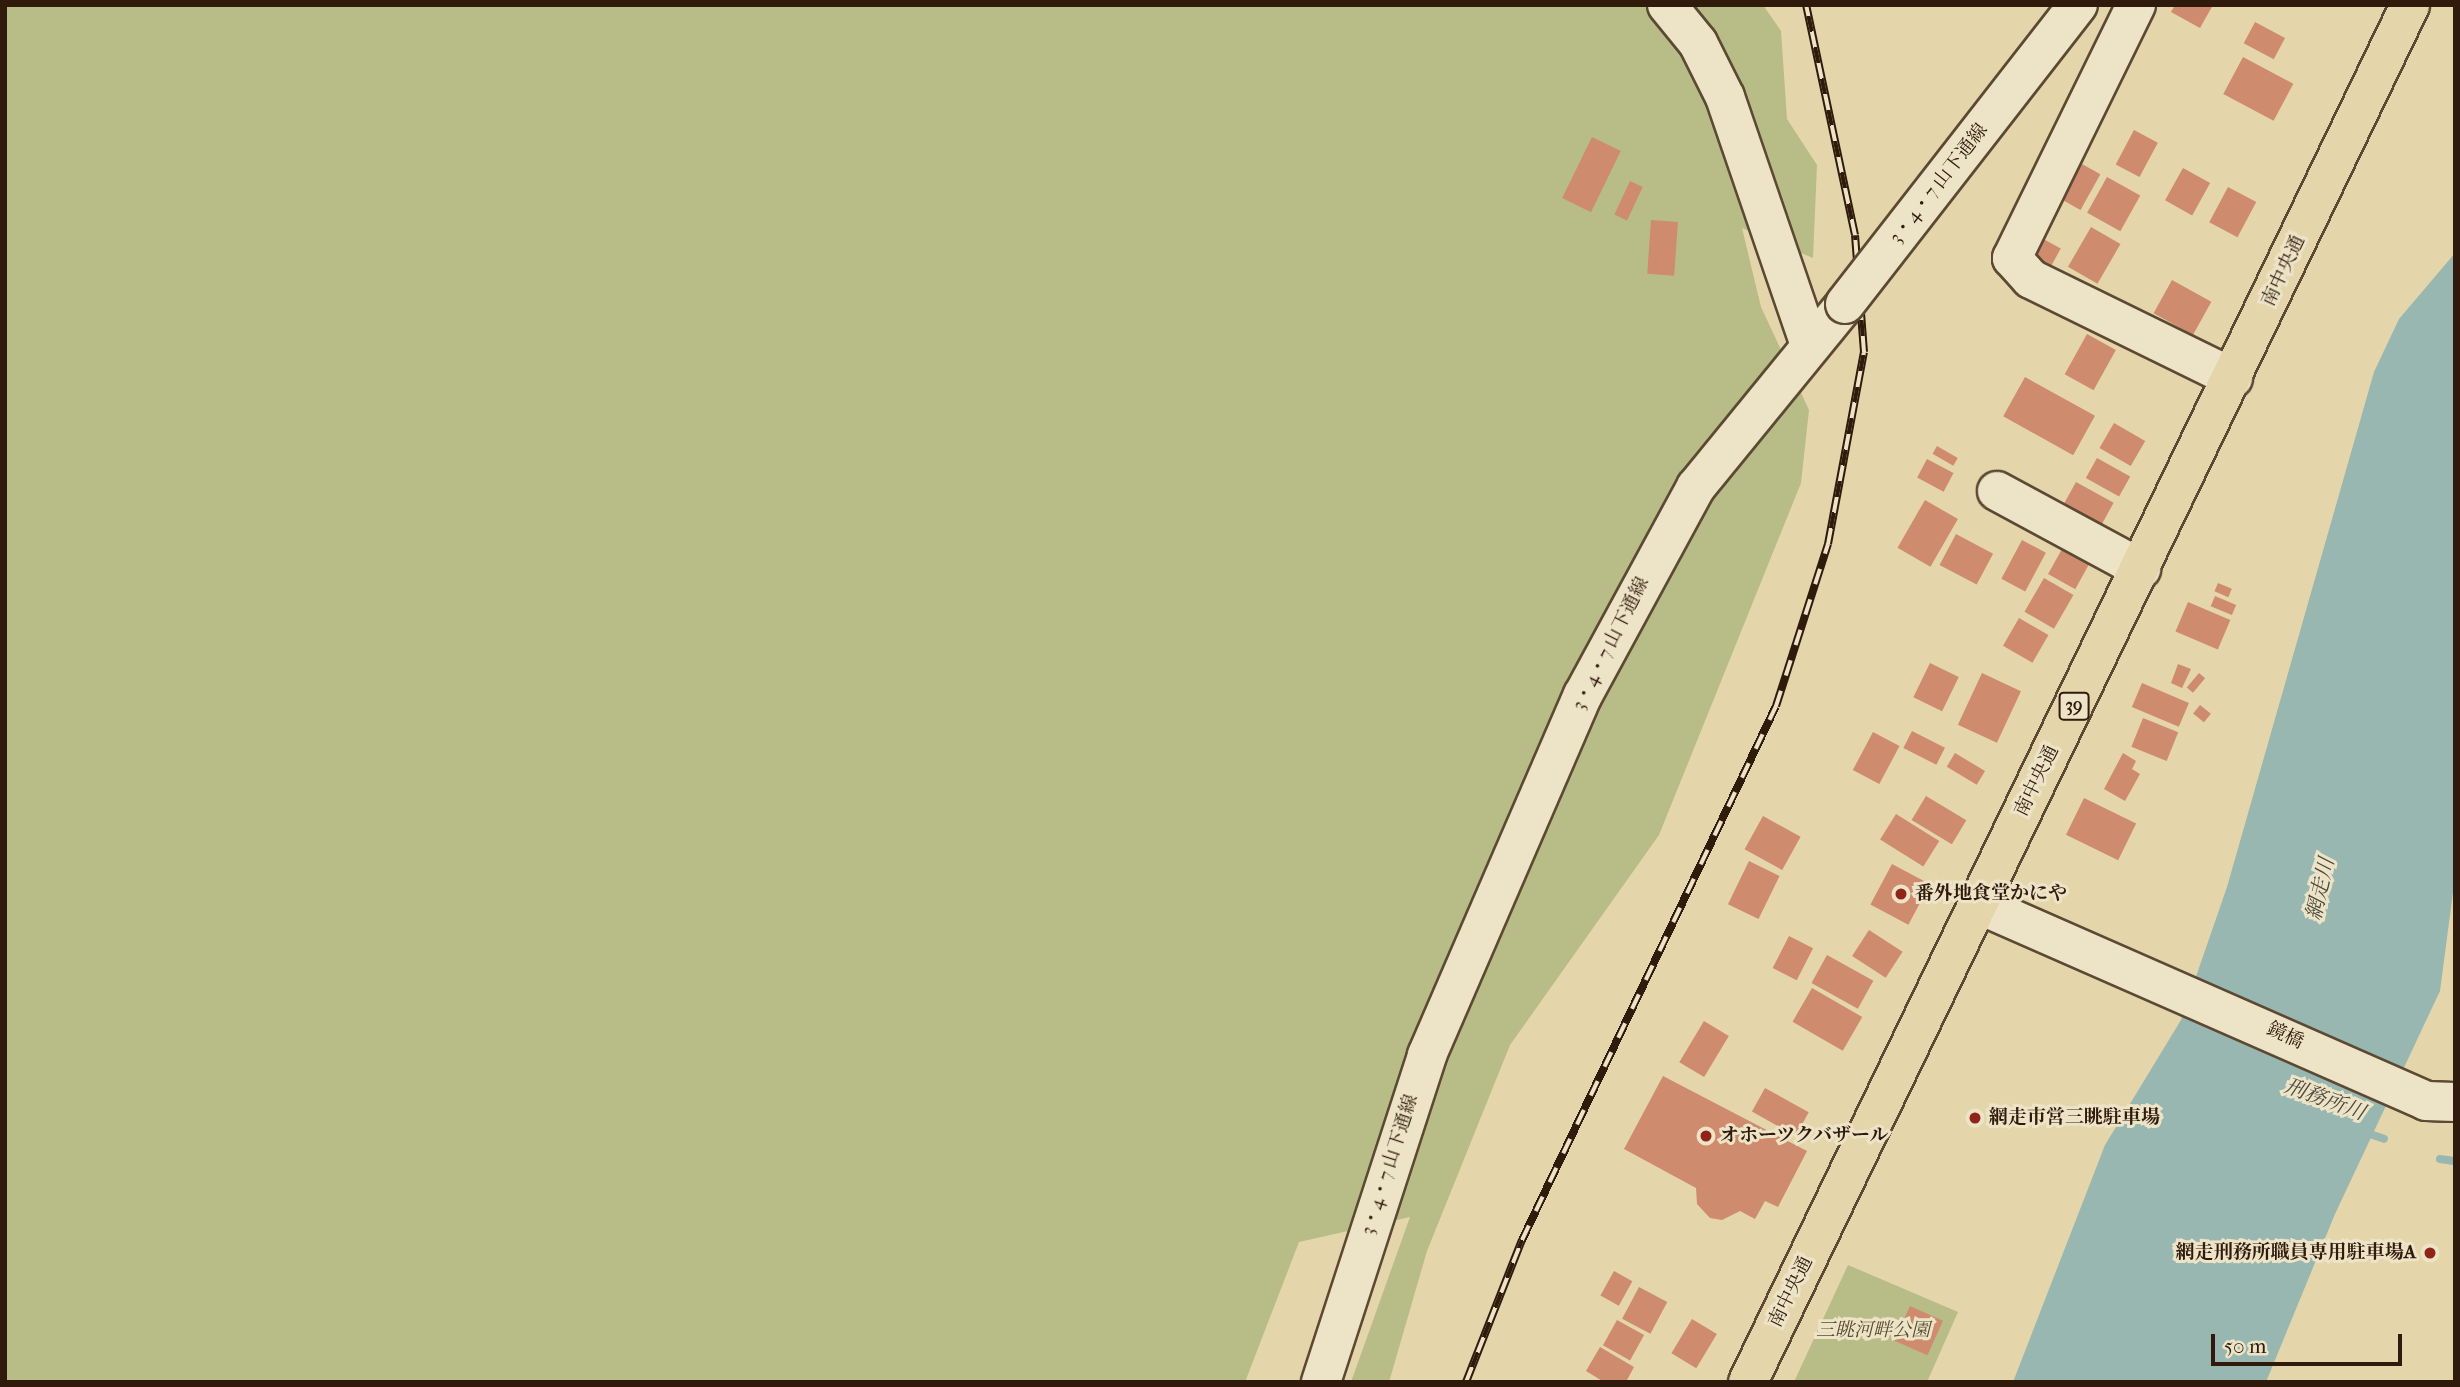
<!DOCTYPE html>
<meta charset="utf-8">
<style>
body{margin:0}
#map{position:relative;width:2460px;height:1387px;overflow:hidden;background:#e4d5ab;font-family:"IM FELL French Canon","Noto Serif JP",serif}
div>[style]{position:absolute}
.green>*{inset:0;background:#b8bc86}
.water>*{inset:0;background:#97b7b0}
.stream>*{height:8px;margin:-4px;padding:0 4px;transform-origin:4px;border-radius:4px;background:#97b7b0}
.building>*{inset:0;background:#cf8b6d;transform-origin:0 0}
.roads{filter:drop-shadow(2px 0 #5c4933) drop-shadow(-2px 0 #5c4933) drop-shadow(0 2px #5c4933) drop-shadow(0 -2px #5c4933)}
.minor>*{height:38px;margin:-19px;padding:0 19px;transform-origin:19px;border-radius:19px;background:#ede4c8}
.highway>*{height:38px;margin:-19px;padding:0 19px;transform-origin:19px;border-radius:19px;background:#e4d5ab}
.rail>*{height:8px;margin-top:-4px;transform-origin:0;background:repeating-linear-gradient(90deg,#ede4c8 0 16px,#2f1a0b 0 32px);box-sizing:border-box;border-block:2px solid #2f1a0b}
.bridges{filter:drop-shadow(2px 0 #5c4933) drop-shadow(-2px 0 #5c4933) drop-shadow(0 2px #5c4933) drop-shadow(0 -2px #5c4933)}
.minor-bridge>*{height:38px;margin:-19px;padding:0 19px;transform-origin:19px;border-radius:19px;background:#ede4c8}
.dots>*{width:19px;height:19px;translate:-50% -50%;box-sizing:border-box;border:4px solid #ede4c8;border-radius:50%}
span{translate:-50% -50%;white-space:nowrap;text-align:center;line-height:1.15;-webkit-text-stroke:6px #ede4c8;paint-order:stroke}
.shield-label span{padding:2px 5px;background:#ede4c8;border:2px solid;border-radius:5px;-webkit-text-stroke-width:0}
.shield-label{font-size:18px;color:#2f1a0b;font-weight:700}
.street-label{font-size:19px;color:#2f1a0b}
.poi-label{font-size:19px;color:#2f1a0b;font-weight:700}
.left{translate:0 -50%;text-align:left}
.right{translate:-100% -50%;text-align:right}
.park-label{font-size:19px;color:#584b30;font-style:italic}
.water-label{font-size:21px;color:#4e493d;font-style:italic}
.frame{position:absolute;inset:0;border:7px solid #2f1a0b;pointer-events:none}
.scale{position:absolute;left:2211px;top:1334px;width:191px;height:32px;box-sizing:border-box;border:4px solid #2f1a0b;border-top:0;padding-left:9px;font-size:21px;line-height:24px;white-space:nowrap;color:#2f1a0b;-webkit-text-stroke:5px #ede4c8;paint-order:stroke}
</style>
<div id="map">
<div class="green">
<i style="clip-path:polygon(5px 5px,1763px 5px,1781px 31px,1787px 119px,1817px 165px,1813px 258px,1742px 228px,1761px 307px,1809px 410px,1801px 483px,1659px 835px,1510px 1045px,1427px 1251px,1389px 1382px,1351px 1382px,1410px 1217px,1299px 1242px,1245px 1382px,5px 1382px)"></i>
<i style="clip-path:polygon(1848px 1265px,1958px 1312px,1927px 1382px,1794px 1382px)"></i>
</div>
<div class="water">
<i style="clip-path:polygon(2455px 253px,2455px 877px,2440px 991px,2335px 1214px,2266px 1382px,2013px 1382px,2105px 1145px,2181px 1020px,2227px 887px,2374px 372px,2399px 319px)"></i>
</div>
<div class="stream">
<i style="left:2364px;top:1132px;width:21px;rotate:19deg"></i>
<i style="left:2440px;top:1159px;width:14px;rotate:8deg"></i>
</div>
<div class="building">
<i style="clip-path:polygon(2175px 5px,2213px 5px,2200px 28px,2171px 12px)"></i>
<i style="left:2255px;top:22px;width:34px;height:24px;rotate:28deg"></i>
<i style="left:2243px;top:57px;width:57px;height:42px;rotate:28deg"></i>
<i style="left:2134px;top:130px;width:27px;height:39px;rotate:28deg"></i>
<i style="left:1592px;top:137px;width:32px;height:68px;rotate:26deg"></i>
<i style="left:2082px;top:164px;width:21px;height:41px;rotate:29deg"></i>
<i style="left:2183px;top:168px;width:31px;height:37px;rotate:29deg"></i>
<i style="left:2107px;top:177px;width:38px;height:41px;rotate:29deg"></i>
<i style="left:1630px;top:181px;width:14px;height:37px;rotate:25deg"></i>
<i style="left:2228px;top:187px;width:32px;height:40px;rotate:28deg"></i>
<i style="left:1651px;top:220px;width:27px;height:54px;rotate:4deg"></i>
<i style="left:2091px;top:227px;width:34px;height:46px;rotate:30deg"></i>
<i style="left:2038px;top:236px;width:26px;height:21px;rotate:29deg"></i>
<i style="left:2172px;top:280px;width:45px;height:38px;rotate:29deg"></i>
<i style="left:2087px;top:334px;width:33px;height:46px;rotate:29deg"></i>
<i style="left:2025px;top:377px;width:80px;height:45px;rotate:29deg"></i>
<i style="left:2114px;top:423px;width:36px;height:29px;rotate:30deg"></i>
<i style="left:1937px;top:446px;width:24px;height:9px;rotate:30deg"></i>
<i style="left:2097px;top:458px;width:38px;height:23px;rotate:29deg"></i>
<i style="left:1927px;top:459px;width:30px;height:21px;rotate:28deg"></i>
<i style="left:2076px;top:482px;width:43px;height:37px;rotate:29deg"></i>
<i style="left:1925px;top:500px;width:38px;height:55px;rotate:30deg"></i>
<i style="left:1956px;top:534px;width:42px;height:35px;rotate:28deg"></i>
<i style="left:2022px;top:540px;width:27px;height:44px;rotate:28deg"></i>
<i style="left:2067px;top:540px;width:31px;height:39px;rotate:29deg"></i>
<i style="left:2044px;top:578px;width:34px;height:39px;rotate:30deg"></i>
<i style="left:2218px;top:583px;width:15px;height:9px;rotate:23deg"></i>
<i style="left:2215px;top:596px;width:23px;height:11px;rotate:23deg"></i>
<i style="left:2188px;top:602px;width:46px;height:32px;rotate:23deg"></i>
<i style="left:2019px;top:618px;width:34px;height:32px;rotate:30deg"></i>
<i style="left:1930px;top:663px;width:32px;height:38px;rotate:26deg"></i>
<i style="clip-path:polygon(2178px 664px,2191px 669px,2182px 688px,2171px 683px)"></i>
<i style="left:1982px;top:673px;width:43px;height:57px;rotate:25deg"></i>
<i style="left:2199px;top:673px;width:8px;height:19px;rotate:40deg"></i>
<i style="left:2142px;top:683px;width:51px;height:26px;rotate:23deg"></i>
<i style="left:2200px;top:705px;width:14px;height:11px;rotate:39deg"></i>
<i style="left:2143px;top:718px;width:38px;height:31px;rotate:22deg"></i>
<i style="left:1912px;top:731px;width:37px;height:19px;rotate:27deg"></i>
<i style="left:1873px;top:732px;width:30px;height:43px;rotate:28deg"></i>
<i style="left:1955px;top:753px;width:35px;height:16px;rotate:31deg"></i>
<i style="clip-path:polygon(2123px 753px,2136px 761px,2132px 769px,2140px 774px,2125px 801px,2104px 789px)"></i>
<i style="left:1926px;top:796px;width:47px;height:28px;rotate:31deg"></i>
<i style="left:2084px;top:798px;width:58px;height:41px;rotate:26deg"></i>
<i style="left:1896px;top:814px;width:51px;height:30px;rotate:32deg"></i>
<i style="left:1763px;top:816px;width:43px;height:38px;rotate:29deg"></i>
<i style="left:1749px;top:861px;width:34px;height:48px;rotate:26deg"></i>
<i style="left:1892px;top:864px;width:43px;height:46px;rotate:28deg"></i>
<i style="left:1869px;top:930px;width:40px;height:31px;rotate:33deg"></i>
<i style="left:1789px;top:936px;width:27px;height:36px;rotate:27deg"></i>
<i style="left:1827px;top:955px;width:53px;height:32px;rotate:29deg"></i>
<i style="left:1812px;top:988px;width:58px;height:39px;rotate:30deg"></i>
<i style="left:1704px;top:1021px;width:29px;height:48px;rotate:31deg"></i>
<i style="clip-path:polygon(1663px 1076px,1807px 1151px,1778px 1207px,1765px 1201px,1755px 1219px,1740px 1211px,1722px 1220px,1710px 1218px,1697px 1204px,1696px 1188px,1624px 1149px)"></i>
<i style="left:1765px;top:1088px;width:50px;height:27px;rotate:29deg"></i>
<i style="left:1614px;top:1271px;width:21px;height:28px;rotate:29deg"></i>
<i style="left:1639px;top:1287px;width:32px;height:36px;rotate:28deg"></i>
<i style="left:1910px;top:1306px;width:36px;height:38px;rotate:24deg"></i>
<i style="left:1692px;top:1319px;width:29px;height:40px;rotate:31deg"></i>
<i style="left:1617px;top:1320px;width:31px;height:29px;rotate:29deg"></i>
<i style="clip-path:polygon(1600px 1347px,1634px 1367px,1626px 1382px,1604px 1382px,1586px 1371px)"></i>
</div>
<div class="roads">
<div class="minor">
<i style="left:1667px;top:5px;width:49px;rotate:50.8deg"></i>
<i style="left:1698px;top:43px;width:60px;rotate:63.4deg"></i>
<i style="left:1725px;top:97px;width:260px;rotate:71.1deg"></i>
<i style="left:2136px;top:5px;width:282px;rotate:116.1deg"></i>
<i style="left:2012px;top:258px;width:28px;rotate:48deg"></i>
<i style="left:2031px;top:279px;width:225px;rotate:26.1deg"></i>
<i style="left:1997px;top:491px;width:164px;rotate:28.4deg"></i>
<i style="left:1978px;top:904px;width:489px;rotate:23.7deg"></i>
<i style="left:2426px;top:1101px;width:29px;rotate:2deg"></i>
<i style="left:1321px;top:1382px;width:344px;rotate:-72deg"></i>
<i style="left:1427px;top:1055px;width:392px;rotate:-66.6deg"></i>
<i style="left:1583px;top:695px;width:237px;rotate:-61.5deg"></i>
<i style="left:1696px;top:487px;width:236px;rotate:-50.8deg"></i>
</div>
<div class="highway">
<i style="left:1748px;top:1382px;width:1528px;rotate:-64.32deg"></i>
</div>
</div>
<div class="rail">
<i style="left:1466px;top:1382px;width:153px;rotate:-68.5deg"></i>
<i style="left:1522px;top:1240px;width:591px;rotate:-64.56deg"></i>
<i style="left:1776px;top:706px;width:170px;rotate:-72.2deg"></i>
<i style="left:1828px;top:544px;width:195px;rotate:-79.4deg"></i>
<i style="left:1864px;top:352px;width:117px;rotate:-94.4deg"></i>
<i style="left:1855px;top:235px;width:235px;rotate:-102deg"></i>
</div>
<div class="bridges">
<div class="minor-bridge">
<i style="left:1845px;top:304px;width:379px;rotate:-52.1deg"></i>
</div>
</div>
<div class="dots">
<i style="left:1901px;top:894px;background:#8f2418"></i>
<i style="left:1975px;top:1118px;background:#8f2418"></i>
<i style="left:1706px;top:1136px;background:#8f2418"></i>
<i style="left:2430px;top:1253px;background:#8f2418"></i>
</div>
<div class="shield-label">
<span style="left:2074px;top:706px">39</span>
</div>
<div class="street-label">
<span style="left:1939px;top:184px;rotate:-52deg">3・4・7 山下通線</span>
<span style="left:2284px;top:271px;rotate:-65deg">南中央通</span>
<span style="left:1611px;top:644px;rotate:-63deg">3・4・7 山下通線</span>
<span style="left:2037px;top:781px;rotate:-64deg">南中央通</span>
<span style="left:2285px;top:1036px;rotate:25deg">鏡橋</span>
<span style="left:1390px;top:1165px;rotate:-72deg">3・4・7 山下通線</span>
<span style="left:1791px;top:1292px;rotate:-64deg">南中央通</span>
</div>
<div class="poi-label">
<span class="left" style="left:1915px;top:894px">番外地食堂かにや</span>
<span class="left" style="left:1989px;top:1118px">網走市営三眺駐車場</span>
<span class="left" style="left:1720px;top:1136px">オホーツクバザール</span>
<span class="right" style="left:2416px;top:1253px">網走刑務所職員専用駐車場A</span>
</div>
<div class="park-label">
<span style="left:1873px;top:1331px">三眺河畔公園</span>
</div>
<div class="water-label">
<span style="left:2320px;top:889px;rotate:-77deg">網走川</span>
<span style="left:2325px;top:1099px;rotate:20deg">刑務所川</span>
</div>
<div class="frame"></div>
<div class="scale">50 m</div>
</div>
